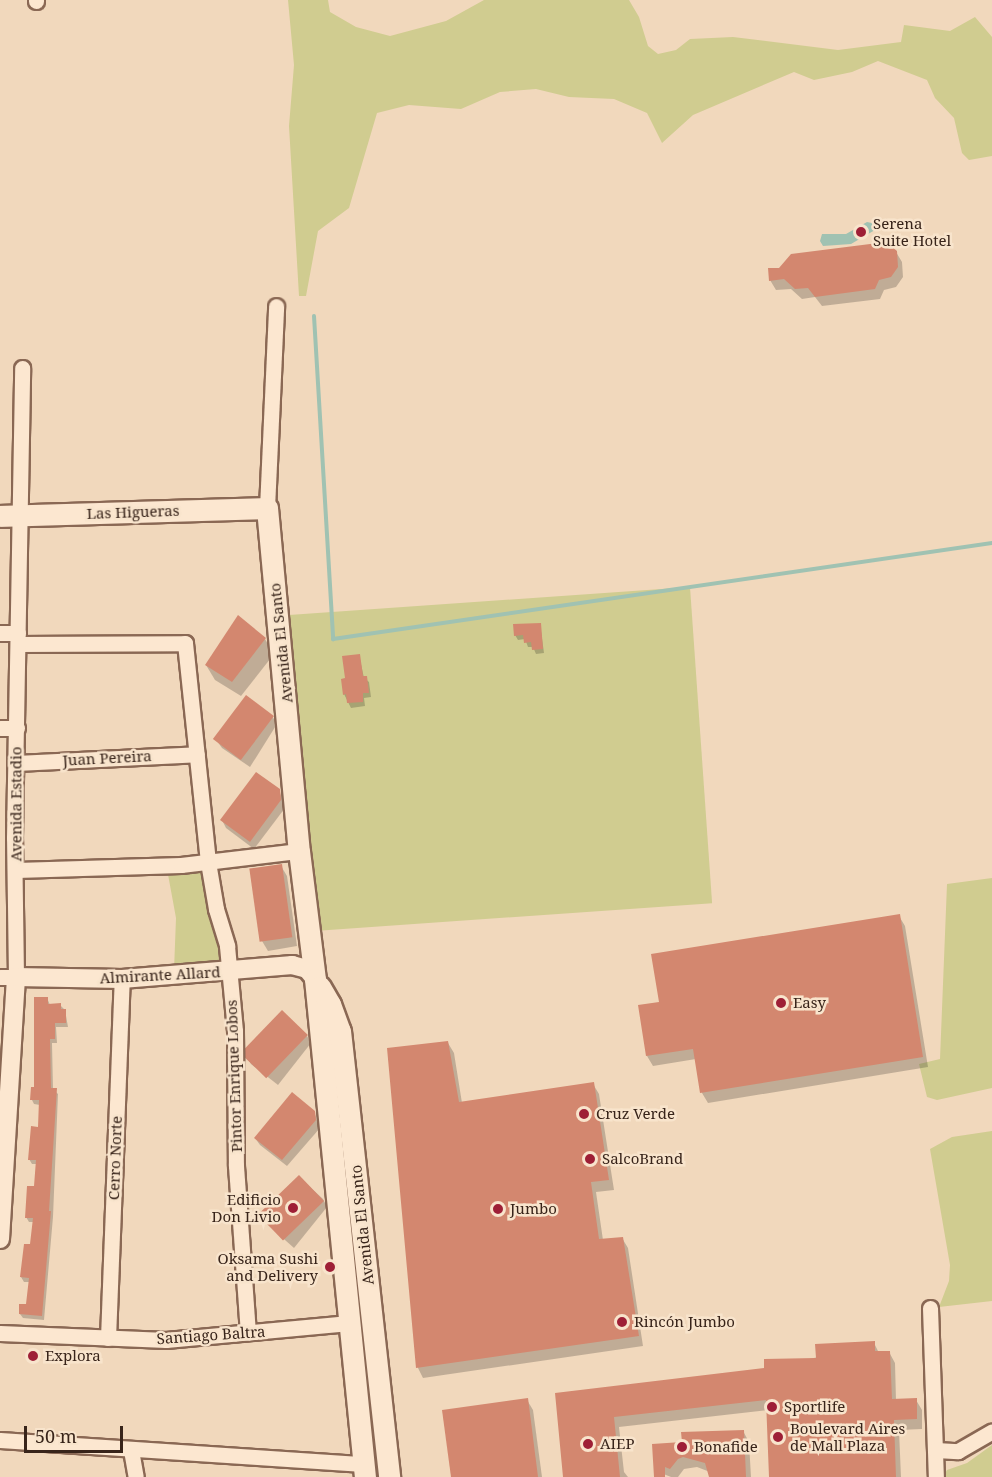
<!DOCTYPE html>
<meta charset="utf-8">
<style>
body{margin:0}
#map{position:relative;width:992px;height:1477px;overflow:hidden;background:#f1d8bc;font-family:"Noto Serif",serif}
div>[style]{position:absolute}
.green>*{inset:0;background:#d0cc90;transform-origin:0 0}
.water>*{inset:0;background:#a0c2b2}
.shadow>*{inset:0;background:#0003}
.stream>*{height:4px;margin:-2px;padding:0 2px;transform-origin:2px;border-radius:2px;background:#a0c2b2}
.building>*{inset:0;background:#d3876f;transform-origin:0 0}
.roads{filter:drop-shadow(2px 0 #8a6854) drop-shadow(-2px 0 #8a6854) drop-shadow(0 2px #8a6854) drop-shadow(0 -2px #8a6854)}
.minor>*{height:15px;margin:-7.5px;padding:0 7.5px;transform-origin:7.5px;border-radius:7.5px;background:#fce7d0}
.tertiary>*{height:18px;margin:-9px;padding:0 9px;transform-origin:9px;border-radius:9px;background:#fce7d0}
.secondary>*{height:21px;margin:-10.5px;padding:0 10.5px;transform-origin:10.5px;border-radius:10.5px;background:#fce7d0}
.dots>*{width:16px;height:16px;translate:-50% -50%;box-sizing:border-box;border:3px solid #f8e4cc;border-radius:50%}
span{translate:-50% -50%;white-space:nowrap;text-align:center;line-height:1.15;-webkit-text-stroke:5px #f8e4cc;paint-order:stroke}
.poi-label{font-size:15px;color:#38241a}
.left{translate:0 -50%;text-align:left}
.right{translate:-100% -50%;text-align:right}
.street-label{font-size:15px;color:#38241a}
.scale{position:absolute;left:24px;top:1426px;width:99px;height:27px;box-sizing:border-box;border:3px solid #38241a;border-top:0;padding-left:8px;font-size:18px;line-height:21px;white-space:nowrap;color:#38241a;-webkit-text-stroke:4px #f8e4cc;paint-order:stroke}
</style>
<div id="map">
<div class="green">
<i style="clip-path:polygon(288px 0,328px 0,330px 12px,356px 27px,390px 36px,446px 21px,484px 0,629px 0,639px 17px,648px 46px,658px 54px,676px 50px,690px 39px,733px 37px,838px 50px,901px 42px,904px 25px,950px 31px,975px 17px,992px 37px,992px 156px,969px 160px,962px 153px,954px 118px,935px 98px,927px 80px,878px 61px,852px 72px,814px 80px,794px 72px,693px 115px,662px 143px,647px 113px,614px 99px,569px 97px,536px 89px,500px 92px,461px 109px,409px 105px,377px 113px,349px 208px,318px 231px,306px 296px,299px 296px,289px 126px,294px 65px)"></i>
<i style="left:690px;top:587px;width:317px;height:402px;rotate:86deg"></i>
<i style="clip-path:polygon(201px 864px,216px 919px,222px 963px,174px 970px,176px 918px,167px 869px)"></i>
<i style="clip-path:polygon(992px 878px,992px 1088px,937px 1100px,927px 1097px,919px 1064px,940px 1059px,947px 884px)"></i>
<i style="clip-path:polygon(992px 1131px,992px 1301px,939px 1307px,949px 1281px,950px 1265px,930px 1149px,952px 1137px)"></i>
<i style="clip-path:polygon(992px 1445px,992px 1477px,943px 1477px,947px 1470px,967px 1463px)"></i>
</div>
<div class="water">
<i style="clip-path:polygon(867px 222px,872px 223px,875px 230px,851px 244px,823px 246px,820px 241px,822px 234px,846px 234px)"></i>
</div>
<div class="shadow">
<i style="clip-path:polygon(896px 252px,902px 262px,903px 277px,896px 287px,884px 290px,880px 299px,822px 306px,815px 297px,802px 299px,791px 289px,776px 290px,770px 280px)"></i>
<i style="clip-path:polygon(540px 624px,544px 653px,536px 654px,533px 647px,528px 647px,525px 639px,518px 640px,515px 635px)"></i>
<i style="clip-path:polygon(265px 639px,274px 654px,241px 696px,215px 680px,206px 665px)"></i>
<i style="clip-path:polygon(359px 655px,364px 678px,369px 682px,371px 697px,364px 698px,365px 706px,351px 708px,344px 694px,346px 679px)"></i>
<i style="clip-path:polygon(272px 716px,277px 724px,250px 767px,222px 748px,217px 741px)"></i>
<i style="clip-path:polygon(279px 790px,285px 808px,254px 849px,226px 828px,222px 820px)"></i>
<i style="clip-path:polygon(281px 866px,287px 876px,297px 946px,268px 951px,262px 941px)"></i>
<i style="clip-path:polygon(899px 916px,905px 926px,928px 1067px,708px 1103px,702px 1093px,696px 1059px,653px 1066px,647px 1056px,660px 1003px)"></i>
<i style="clip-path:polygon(47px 998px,50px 1005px,60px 1005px,65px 1010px,68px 1027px,56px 1027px,57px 1043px,52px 1043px,53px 1089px,58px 1094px,53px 1217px,44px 1320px,23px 1318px,20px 1314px,28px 1306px,30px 1282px,24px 1282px,21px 1277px,32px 1246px,34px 1222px,29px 1222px,26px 1217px,35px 1188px,38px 1164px,32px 1164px,29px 1159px,39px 1128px,40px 1105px,34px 1104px,32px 1100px,36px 1089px)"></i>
<i style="clip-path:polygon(307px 1036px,311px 1043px,278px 1085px,251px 1064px,247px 1057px)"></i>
<i style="clip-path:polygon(448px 1043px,454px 1053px,462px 1103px,593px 1084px,599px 1094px,614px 1190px,596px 1192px,603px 1240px,622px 1238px,628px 1248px,643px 1346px,423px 1378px,418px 1368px,388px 1050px)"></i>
<i style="clip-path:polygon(314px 1112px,320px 1128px,287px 1166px,260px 1145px,255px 1138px)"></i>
<i style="clip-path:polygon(299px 1177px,323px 1199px,327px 1207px,294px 1248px,267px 1224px,263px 1217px)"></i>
<i style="clip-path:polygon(874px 1343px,879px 1353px,889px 1352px,895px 1363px,896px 1400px,916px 1400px,922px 1410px,922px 1429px,899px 1430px,901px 1477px,771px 1477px,768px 1410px,619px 1427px,624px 1472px,628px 1477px,565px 1477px,557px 1395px,766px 1370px)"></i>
<i style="clip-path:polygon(527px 1400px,533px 1410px,542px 1477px,452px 1477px)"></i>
<i style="clip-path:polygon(743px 1431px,749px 1442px,751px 1477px,710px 1477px,710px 1472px,697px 1467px,684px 1469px,678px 1477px,671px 1477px,661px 1473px,655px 1462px,683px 1444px)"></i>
</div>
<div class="stream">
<i style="left:314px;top:316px;width:324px;rotate:86.6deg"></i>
<i style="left:333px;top:639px;width:666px;rotate:-8.29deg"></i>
</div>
<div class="building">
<i style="clip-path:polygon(886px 242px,897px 251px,898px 267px,891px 277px,879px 280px,875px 289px,815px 297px,808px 288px,795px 289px,784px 279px,769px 281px,768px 268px,779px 268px,791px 254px)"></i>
<i style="clip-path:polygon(238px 615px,266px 638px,232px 682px,205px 665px)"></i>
<i style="clip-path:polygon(541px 623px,543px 649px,532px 650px,531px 642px,524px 643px,523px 635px,514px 636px,513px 624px)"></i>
<i style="clip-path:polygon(360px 654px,363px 676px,367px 676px,369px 693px,363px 693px,363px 702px,347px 703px,346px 694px,343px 695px,341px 679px,345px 678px,342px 656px)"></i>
<i style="left:246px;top:695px;width:35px;height:55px;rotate:37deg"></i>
<i style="clip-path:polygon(256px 772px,280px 789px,281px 800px,250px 842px,220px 820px)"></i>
<i style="left:282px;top:864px;width:74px;height:33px;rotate:82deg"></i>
<i style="clip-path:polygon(900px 914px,923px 1057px,700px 1093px,693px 1049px,646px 1056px,638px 1005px,659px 1002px,651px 954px)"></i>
<i style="clip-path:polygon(34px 997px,48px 997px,48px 1004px,61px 1003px,61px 1009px,66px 1009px,66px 1023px,55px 1023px,55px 1039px,50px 1039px,51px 1088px,57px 1088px,49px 1211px,51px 1211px,42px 1316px,19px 1314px,19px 1304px,26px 1304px,29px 1278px,20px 1277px,24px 1244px,30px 1244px,33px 1218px,25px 1218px,27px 1186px,34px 1186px,36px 1160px,28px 1160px,31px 1126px,38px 1127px,39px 1100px,30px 1100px,31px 1087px,34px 1087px)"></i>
<i style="left:282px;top:1010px;width:36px;height:60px;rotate:44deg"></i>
<i style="clip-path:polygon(448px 1041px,459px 1102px,594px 1082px,609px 1180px,591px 1182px,599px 1239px,623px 1237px,639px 1336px,416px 1368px,387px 1048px)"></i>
<i style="clip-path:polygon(292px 1092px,315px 1111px,316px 1120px,282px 1160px,254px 1138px)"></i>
<i style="left:299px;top:1175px;width:36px;height:57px;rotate:46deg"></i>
<i style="clip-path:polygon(875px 1341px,875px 1351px,890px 1351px,892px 1399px,917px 1398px,917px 1419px,894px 1420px,896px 1477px,769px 1477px,766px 1400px,614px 1417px,620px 1477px,563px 1477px,555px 1393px,764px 1368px,764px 1359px,816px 1358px,815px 1344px)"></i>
<i style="clip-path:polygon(528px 1398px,538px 1477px,451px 1477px,442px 1410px)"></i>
<i style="clip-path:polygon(744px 1430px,746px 1477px,709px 1477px,705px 1463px,683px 1457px,678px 1459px,670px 1469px,665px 1467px,665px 1477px,654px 1477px,652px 1444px,682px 1442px,681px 1432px)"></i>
</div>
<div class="roads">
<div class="minor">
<i style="left:36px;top:0;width:1px;rotate:90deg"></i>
<i style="left:267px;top:508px;width:202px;rotate:-87.4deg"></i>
<i style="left:0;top:633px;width:18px"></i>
<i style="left:18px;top:644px;width:167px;rotate:-0.3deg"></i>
<i style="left:185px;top:643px;width:220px;rotate:84deg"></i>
<i style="left:208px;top:862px;width:48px;rotate:80.3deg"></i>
<i style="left:216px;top:909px;width:39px;rotate:73deg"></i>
<i style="left:227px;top:946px;width:85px;rotate:84.6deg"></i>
<i style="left:235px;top:1031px;width:135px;rotate:89.6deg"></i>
<i style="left:236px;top:1166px;width:166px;rotate:85.9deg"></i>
<i style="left:0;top:728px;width:17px"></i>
<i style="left:16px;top:763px;width:181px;rotate:-2.8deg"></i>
<i style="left:16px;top:870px;width:165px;rotate:-1.7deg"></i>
<i style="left:181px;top:865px;width:119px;rotate:-6.8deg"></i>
<i style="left:0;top:977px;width:16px"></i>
<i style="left:16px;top:977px;width:139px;rotate:-90.8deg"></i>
<i style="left:14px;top:838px;width:470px;rotate:-89deg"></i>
<i style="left:930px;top:1308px;width:169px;rotate:88deg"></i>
<i style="left:0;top:1333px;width:166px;rotate:2.4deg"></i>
<i style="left:166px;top:1340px;width:184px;rotate:-5.3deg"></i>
<i style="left:108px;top:1338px;width:359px;rotate:-87.8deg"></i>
<i style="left:0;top:1440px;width:364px;rotate:3.8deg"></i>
<i style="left:131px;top:1450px;width:27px;rotate:80deg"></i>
<i style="left:936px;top:1450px;width:22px;rotate:3deg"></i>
<i style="left:958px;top:1451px;width:39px;rotate:-30deg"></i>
</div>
<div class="tertiary">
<i style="left:0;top:1239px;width:262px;rotate:-86.5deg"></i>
<i style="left:16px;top:977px;width:106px;rotate:1.1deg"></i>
<i style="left:122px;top:979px;width:171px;rotate:-4.7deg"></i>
<i style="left:292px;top:965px;width:16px;rotate:15deg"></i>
<i style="left:307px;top:969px;width:13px;rotate:51deg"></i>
</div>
<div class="secondary">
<i style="left:0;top:516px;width:267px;rotate:-1.7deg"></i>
<i style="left:267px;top:508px;width:344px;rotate:84.7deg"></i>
<i style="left:299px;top:851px;width:129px;rotate:82.9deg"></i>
<i style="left:315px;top:979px;width:501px;rotate:84.27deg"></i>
<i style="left:320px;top:987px;width:20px;rotate:60deg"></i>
<i style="left:330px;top:1004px;width:29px;rotate:70deg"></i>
<i style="left:340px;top:1031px;width:449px;rotate:83.7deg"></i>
</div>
</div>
<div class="dots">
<i style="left:861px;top:232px;background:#9e1f36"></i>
<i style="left:781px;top:1003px;background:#9e1f36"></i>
<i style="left:584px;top:1114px;background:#9e1f36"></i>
<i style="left:590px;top:1159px;background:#9e1f36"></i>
<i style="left:293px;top:1208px;background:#9e1f36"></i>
<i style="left:498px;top:1209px;background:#9e1f36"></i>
<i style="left:330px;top:1267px;background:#9e1f36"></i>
<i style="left:622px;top:1322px;background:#9e1f36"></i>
<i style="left:33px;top:1356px;background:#9e1f36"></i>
<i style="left:772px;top:1407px;background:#9e1f36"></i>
<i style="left:778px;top:1437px;background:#9e1f36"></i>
<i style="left:588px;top:1444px;background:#9e1f36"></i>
<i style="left:682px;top:1447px;background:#9e1f36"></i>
</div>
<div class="poi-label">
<span class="left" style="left:873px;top:232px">Serena<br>Suite Hotel</span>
<span class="left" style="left:793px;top:1003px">Easy</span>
<span class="left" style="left:596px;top:1114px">Cruz Verde</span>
<span class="left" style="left:602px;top:1159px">SalcoBrand</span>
<span class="right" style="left:281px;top:1208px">Edificio<br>Don Livio</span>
<span class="left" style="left:510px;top:1209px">Jumbo</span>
<span class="right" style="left:318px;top:1267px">Oksama Sushi<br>and Delivery</span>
<span class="left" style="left:634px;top:1322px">Rincón Jumbo</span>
<span class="left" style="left:45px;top:1356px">Explora</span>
<span class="left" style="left:784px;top:1407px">Sportlife</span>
<span class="left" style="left:790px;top:1437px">Boulevard Aires<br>de Mall Plaza</span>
<span class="left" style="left:600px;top:1444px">AIEP</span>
<span class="left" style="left:694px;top:1447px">Bonafide</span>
</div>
<div class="street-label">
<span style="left:133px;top:512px;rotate:-2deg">Las Higueras</span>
<span style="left:281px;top:643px;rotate:-96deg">Avenida El Santo</span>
<span style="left:107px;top:758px;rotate:-3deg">Juan Pereira</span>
<span style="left:16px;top:804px;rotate:-90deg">Avenida Estadio</span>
<span style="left:160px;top:975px;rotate:-3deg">Almirante Allard</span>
<span style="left:234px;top:1076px;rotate:-92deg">Pintor Enrique Lobos</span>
<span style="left:115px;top:1158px;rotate:-88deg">Cerro Norte</span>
<span style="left:362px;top:1225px;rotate:-96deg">Avenida El Santo</span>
<span style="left:211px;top:1335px;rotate:-4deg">Santiago Baltra</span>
</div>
<div class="scale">50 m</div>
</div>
